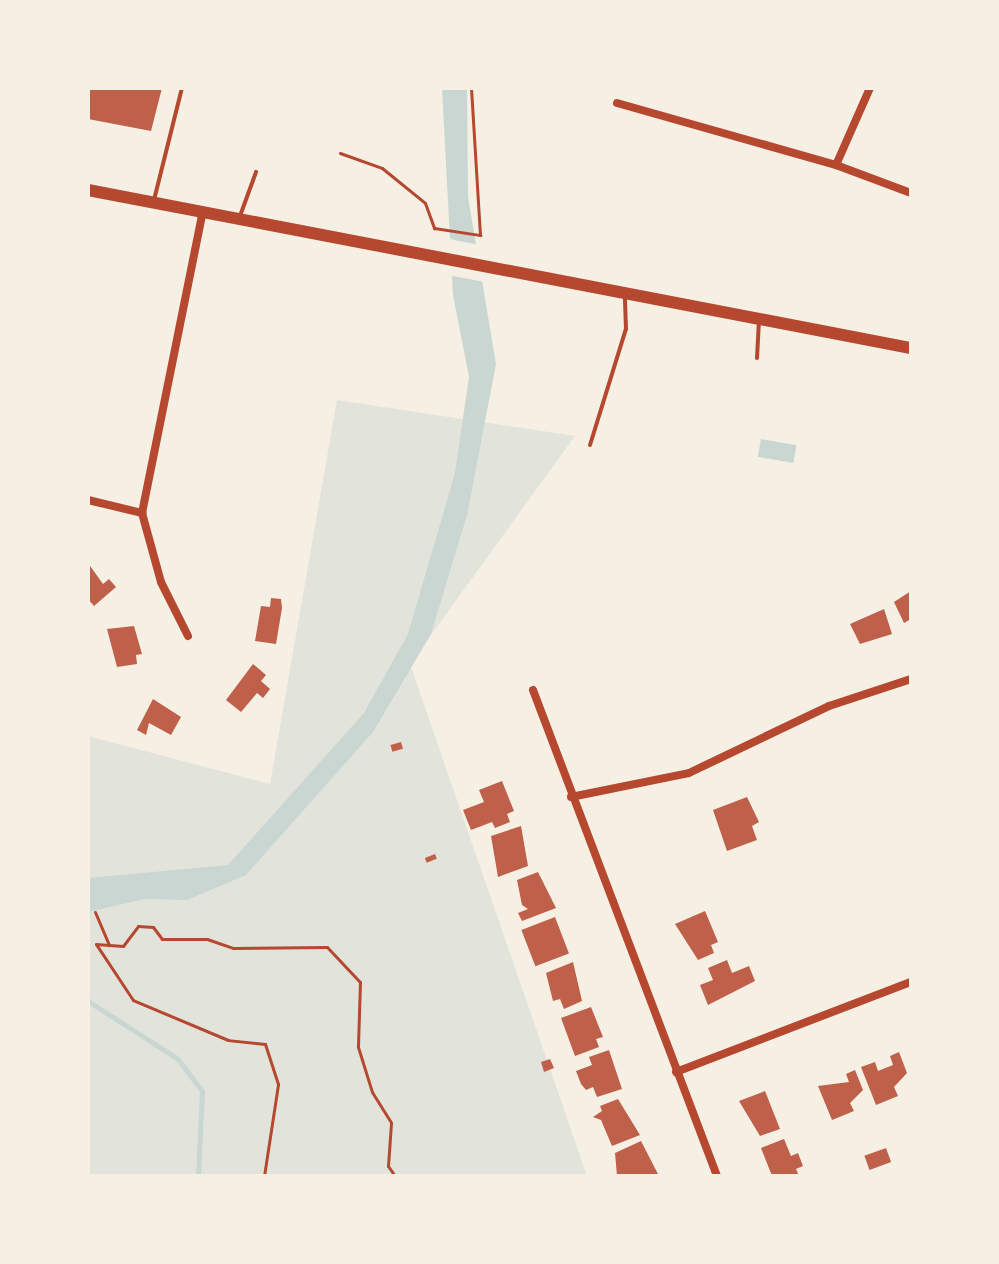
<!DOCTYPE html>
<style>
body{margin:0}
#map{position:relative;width:999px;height:1264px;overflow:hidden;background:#f6efe4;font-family:"PT Serif",serif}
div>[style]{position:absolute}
.green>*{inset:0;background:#e2e4dc}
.water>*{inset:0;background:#c9d6d2;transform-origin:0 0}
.pier>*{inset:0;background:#f6efe4}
.stream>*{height:5px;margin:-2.5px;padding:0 2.5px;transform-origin:2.5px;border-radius:2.5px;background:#c9d6d2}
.building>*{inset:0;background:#bf614a;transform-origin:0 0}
.path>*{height:3px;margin:-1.5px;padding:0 1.5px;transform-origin:1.5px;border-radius:1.5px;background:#b5482f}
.service>*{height:4px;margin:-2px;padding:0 2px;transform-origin:2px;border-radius:2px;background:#b5482f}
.minor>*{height:8px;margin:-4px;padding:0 4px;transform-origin:4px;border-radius:4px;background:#b5482f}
.secondary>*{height:12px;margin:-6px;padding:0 6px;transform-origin:6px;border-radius:6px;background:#b5482f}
span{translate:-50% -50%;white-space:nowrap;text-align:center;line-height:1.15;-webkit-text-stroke:8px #f6efe4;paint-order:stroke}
.frame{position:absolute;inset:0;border:90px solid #f6efe4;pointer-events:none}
</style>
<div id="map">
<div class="green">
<i style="clip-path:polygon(337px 400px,575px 436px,410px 664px,587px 1176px,88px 1176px,88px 736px,270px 784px)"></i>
</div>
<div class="water">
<i style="clip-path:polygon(442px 88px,467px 88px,468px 197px,496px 364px,467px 515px,431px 634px,373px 732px,246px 875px,187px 900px,145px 899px,88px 912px,89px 878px,228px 865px,364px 713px,408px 634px,455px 473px,469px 377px,453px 295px)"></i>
<i style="left:761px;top:439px;width:36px;height:18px;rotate:10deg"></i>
</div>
<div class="pier">
<i style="clip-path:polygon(445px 238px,479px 245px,485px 282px,447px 275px)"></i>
</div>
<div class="stream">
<i style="left:88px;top:1001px;width:107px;rotate:32.8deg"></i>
<i style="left:178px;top:1059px;width:40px;rotate:53deg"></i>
<i style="left:202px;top:1091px;width:85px;rotate:92.7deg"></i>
</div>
<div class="building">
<i style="clip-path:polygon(88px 88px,162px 88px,151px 131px,88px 119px)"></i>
<i style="clip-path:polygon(88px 563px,103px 584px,109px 579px,116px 587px,94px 606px,88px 599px)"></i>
<i style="clip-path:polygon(911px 591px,911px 619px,904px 623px,894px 602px)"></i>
<i style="clip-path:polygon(271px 598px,281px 599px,282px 608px,276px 644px,255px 641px,261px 606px,270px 607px)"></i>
<i style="clip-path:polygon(884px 609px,892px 634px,860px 644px,850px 624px)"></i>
<i style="clip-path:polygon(134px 626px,142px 654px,136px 655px,137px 664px,117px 667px,107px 629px)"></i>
<i style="clip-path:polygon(253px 664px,266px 675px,261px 681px,270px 689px,263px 698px,257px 693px,241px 712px,226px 700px)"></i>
<i style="clip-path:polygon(153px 699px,181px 717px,171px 735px,149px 723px,146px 735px,137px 730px)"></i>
<i style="left:401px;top:742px;width:7px;height:11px;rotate:74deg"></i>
<i style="clip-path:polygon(502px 781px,514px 811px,507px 814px,510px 822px,495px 828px,492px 822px,471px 830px,463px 810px,484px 802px,479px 790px)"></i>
<i style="clip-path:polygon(747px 797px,759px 822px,752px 826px,757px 840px,727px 851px,713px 810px)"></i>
<i style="clip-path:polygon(521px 826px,528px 866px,498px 877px,491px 836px)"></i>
<i style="left:435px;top:854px;width:5px;height:11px;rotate:68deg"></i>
<i style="clip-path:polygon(538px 872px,556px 908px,522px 921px,518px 913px,528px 909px,522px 905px,517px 880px)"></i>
<i style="clip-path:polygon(705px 911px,718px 942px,711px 945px,714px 953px,698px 960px,675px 924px)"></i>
<i style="left:555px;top:917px;width:39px;height:36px;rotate:69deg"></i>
<i style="clip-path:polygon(727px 960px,732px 973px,749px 966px,755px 981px,708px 1005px,700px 985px,713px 980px,708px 968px)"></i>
<i style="clip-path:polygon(573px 962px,582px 1001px,564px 1009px,560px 999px,553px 1001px,546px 973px)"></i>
<i style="clip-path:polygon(591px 1007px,603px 1037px,596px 1039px,599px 1047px,575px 1056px,561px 1018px)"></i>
<i style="clip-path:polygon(609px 1050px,622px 1089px,597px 1097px,593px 1087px,586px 1090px,581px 1084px,576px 1071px,592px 1065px,589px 1057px)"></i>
<i style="clip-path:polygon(899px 1052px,907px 1073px,894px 1087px,898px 1096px,876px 1105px,861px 1067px,875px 1062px,878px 1071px,893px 1065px,890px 1056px)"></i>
<i style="clip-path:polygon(550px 1059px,554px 1068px,544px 1072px,541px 1062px)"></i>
<i style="clip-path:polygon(855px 1070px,863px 1090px,850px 1103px,854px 1111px,832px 1120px,818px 1086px,849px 1082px,846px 1074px)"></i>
<i style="clip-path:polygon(765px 1091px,780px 1129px,760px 1136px,739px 1101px)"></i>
<i style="clip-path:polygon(618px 1099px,640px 1135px,612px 1146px,601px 1120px,593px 1117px,602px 1111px,600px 1106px)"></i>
<i style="clip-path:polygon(784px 1139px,791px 1156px,798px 1153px,803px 1166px,796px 1169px,799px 1176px,772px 1176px,761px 1148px)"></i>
<i style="clip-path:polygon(641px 1141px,659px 1176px,617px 1176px,615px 1153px)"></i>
<i style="left:886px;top:1148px;width:15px;height:23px;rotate:70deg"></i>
</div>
<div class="path">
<i style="left:340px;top:153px;width:45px;rotate:19.7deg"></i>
<i style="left:382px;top:168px;width:55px;rotate:39.1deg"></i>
<i style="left:425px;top:203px;width:27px;rotate:70deg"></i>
<i style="left:434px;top:228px;width:47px;rotate:8.7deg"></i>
<i style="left:480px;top:235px;width:147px;rotate:-93.5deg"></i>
<i style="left:95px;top:912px;width:36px;rotate:67deg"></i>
<i style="left:264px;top:1176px;width:93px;rotate:-81.3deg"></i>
<i style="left:278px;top:1084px;width:42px;rotate:-108deg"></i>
<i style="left:265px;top:1044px;width:37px;rotate:-174deg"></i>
<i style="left:228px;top:1040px;width:103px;rotate:-157.2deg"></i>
<i style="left:133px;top:1000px;width:67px;rotate:-123.5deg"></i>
<i style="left:96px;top:944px;width:27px;rotate:4deg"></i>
<i style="left:123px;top:946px;width:25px;rotate:-53deg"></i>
<i style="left:138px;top:926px;width:15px;rotate:4deg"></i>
<i style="left:153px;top:927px;width:15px;rotate:53deg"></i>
<i style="left:162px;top:939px;width:45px"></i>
<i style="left:207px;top:939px;width:28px;rotate:19deg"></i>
<i style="left:233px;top:948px;width:94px;rotate:-0.6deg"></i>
<i style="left:327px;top:947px;width:48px;rotate:46.7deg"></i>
<i style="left:360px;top:982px;width:65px;rotate:91.8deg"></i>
<i style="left:358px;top:1047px;width:47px;rotate:72.7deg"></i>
<i style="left:372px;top:1092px;width:36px;rotate:58deg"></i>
<i style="left:391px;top:1123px;width:43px;rotate:94deg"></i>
<i style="left:388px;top:1166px;width:12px;rotate:55deg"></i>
</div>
<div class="service">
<i style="left:154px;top:200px;width:115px;rotate:-76deg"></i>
<i style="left:240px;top:216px;width:47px;rotate:-70deg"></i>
<i style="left:757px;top:358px;width:36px;rotate:-87deg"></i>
<i style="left:590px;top:445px;width:121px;rotate:-72.8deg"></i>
<i style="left:626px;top:329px;width:35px;rotate:-92deg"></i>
</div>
<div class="minor">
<i style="left:617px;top:103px;width:228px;rotate:15.8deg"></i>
<i style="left:836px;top:165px;width:80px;rotate:20.5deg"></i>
<i style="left:836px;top:165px;width:84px;rotate:-66.2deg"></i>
<i style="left:88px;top:500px;width:56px;rotate:13.5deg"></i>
<i style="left:188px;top:636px;width:60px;rotate:-116.6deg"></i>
<i style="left:161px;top:582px;width:72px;rotate:-105.4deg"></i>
<i style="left:142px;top:513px;width:308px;rotate:-78.6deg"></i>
<i style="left:533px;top:690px;width:520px;rotate:69.26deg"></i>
<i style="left:571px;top:797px;width:120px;rotate:-11.5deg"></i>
<i style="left:689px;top:773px;width:155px;rotate:-25.6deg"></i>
<i style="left:829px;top:706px;width:86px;rotate:-18.2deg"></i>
<i style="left:676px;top:1072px;width:252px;rotate:-21deg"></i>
</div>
<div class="secondary">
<i style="left:88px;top:190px;width:838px;rotate:10.87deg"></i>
</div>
<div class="frame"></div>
</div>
